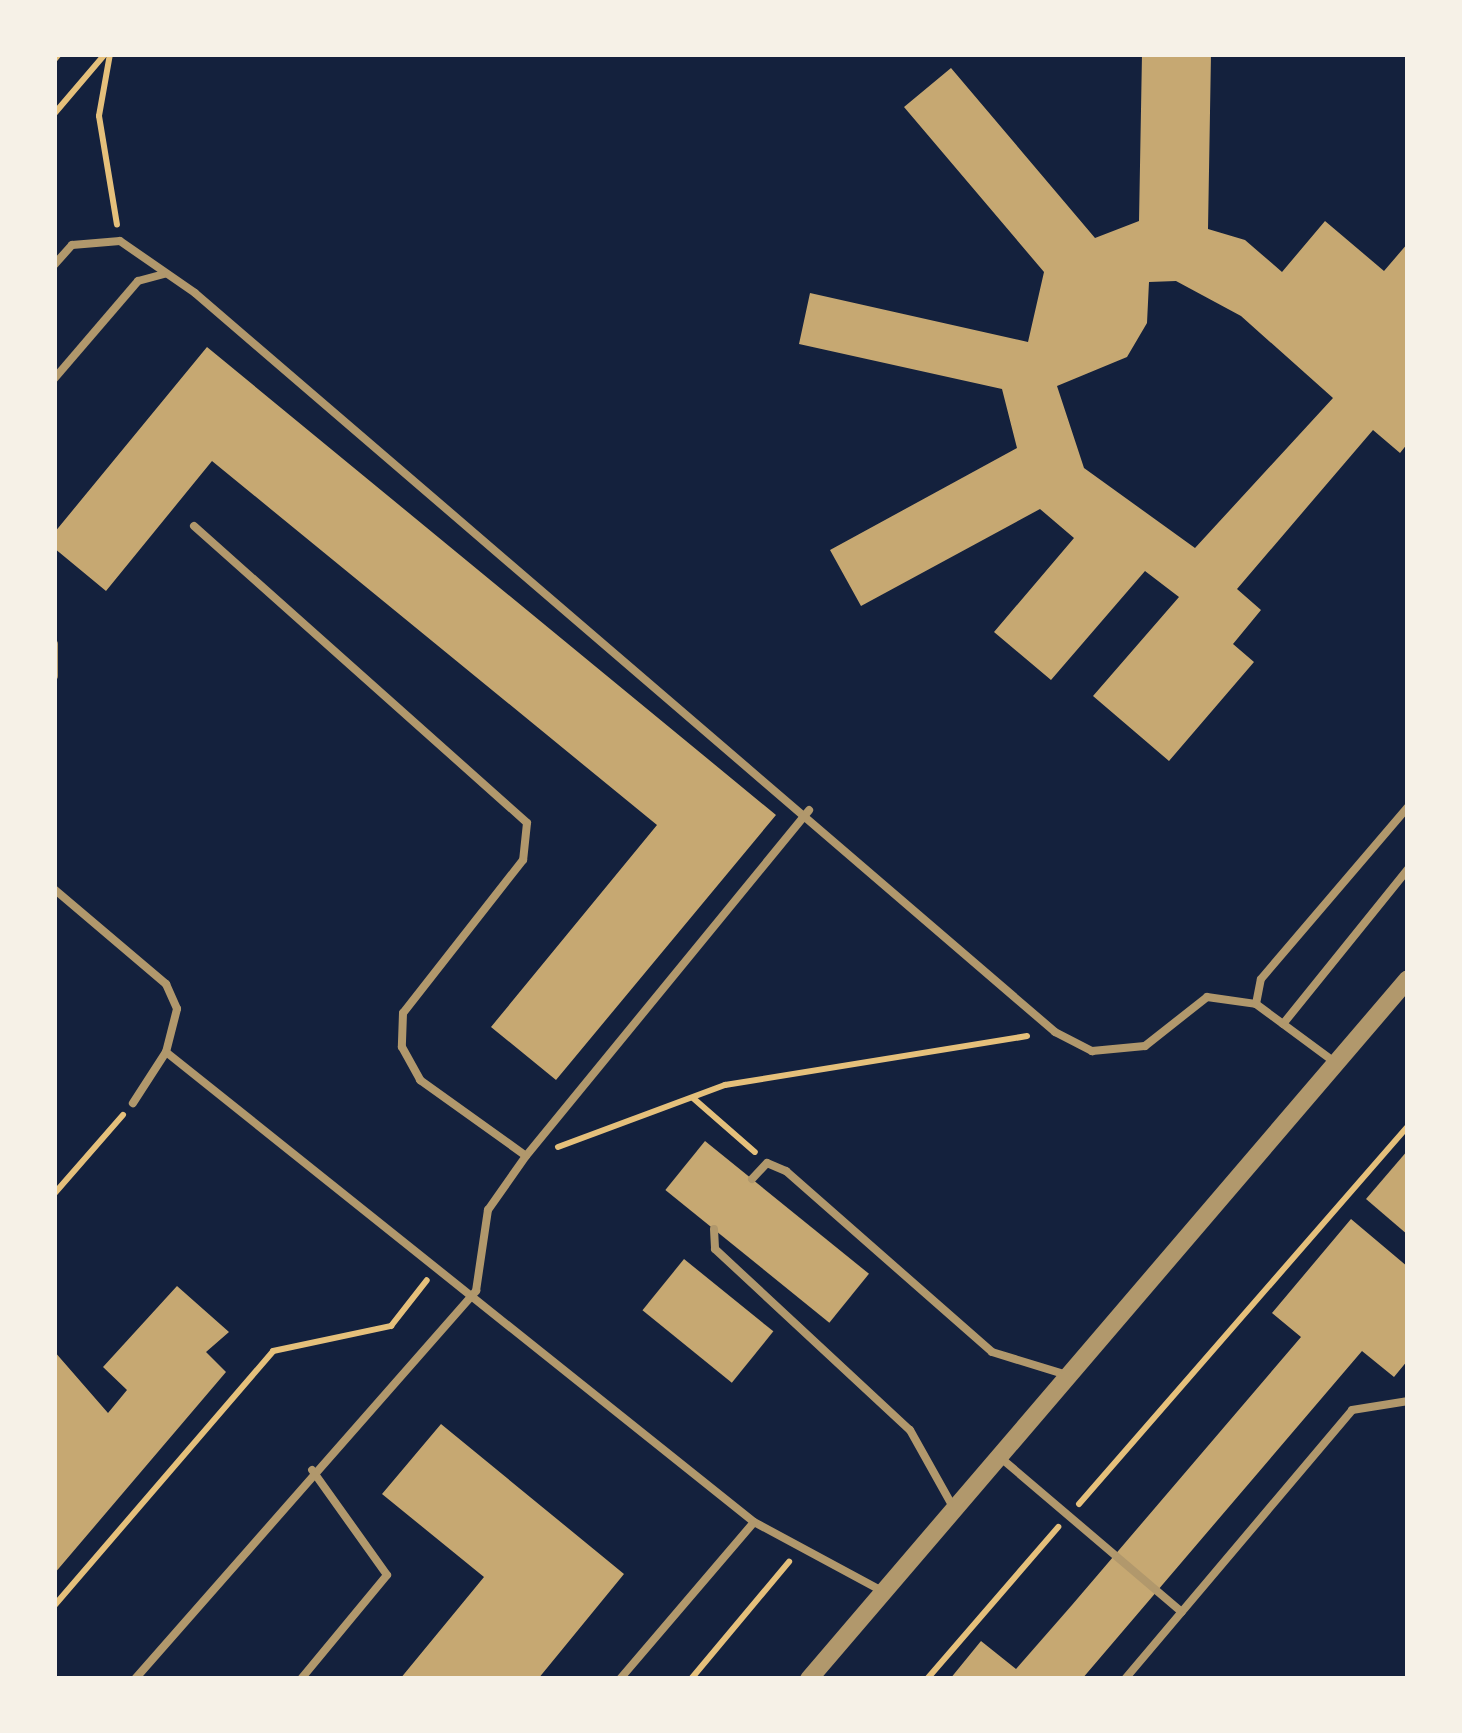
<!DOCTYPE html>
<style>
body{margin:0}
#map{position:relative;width:1462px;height:1733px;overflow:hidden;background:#14213d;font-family:"Golos Text",sans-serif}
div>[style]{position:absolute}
.building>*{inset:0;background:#c6a872;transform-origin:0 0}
.path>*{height:6px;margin:-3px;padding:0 3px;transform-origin:3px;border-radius:3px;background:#e5c07b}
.service>*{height:8px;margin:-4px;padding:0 4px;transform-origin:4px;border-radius:4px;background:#b1986c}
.tertiary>*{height:18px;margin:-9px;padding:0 9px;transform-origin:9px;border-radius:9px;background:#b1986c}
span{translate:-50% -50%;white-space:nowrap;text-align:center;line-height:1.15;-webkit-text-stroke:12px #f6f1e7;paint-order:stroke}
.frame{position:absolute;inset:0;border:57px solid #f6f1e7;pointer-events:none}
</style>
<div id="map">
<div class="building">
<i style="clip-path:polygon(evenodd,1142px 54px,1211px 54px,1208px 229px,1245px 240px,1282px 272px,1325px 221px,1384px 271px,1408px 243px,1408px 443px,1400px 453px,1373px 430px,1237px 589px,1261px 610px,1233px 644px,1254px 662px,1169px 761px,1093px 696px,1179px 597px,1145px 571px,1051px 680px,994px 632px,1074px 538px,1040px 509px,861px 606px,830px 550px,1017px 448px,1002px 389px,799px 344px,810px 293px,1028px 342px,1044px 272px,904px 107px,951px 68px,1095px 238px,1139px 221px,1142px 54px,1176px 281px,1241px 316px,1333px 398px,1195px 548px,1084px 468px,1057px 386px,1127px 357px,1147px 323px,1149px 282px,1176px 281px)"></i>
<i style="clip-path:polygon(207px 347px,776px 815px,556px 1080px,491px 1027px,657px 825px,212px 461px,106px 591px,54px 548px,54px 533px)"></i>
<i style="left:705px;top:1141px;width:211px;height:63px;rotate:39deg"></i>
<i style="clip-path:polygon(1408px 1150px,1408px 1235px,1366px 1199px)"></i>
<i style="clip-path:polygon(1351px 1219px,1408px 1267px,1408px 1360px,1394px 1377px,1362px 1351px,1082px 1679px,950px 1679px,981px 1641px,1016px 1669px,1072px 1605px,1301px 1337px,1272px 1313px)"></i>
<i style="left:684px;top:1259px;width:115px;height:66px;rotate:39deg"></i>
<i style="clip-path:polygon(177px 1286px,229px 1332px,206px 1352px,226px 1372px,54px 1574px,54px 1351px,108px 1413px,127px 1390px,103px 1367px)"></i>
<i style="clip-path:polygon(441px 1424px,624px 1574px,538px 1679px,400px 1679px,484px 1577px,382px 1494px)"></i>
</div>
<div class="path">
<i style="left:110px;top:54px;width:63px;rotate:100.1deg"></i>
<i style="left:99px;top:116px;width:110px;rotate:80.6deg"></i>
<i style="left:54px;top:60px;width:8px;rotate:-50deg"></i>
<i style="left:54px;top:114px;width:79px;rotate:-49.6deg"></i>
<i style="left:693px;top:1098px;width:82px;rotate:41.1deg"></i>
<i style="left:558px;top:1147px;width:178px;rotate:-20.4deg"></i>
<i style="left:725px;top:1085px;width:306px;rotate:-9.2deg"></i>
<i style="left:54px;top:1194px;width:105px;rotate:-48.9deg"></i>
<i style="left:1079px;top:1504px;width:501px;rotate:-48.96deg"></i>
<i style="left:54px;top:1606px;width:336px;rotate:-49.3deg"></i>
<i style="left:273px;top:1351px;width:121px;rotate:-12deg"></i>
<i style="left:391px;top:1326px;width:58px;rotate:-52deg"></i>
<i style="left:691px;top:1679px;width:153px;rotate:-50.1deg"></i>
<i style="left:927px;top:1679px;width:201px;rotate:-49.2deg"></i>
</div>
<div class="service">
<i style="left:54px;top:265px;width:27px;rotate:-48deg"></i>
<i style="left:72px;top:245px;width:48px;rotate:-4.8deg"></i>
<i style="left:120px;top:241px;width:91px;rotate:34.7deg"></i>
<i style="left:195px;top:293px;width:1134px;rotate:40.67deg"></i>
<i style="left:1055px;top:1032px;width:42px;rotate:27.2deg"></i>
<i style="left:1092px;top:1051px;width:53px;rotate:-5.4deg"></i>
<i style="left:1145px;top:1046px;width:79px;rotate:-38.3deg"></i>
<i style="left:1207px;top:997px;width:49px;rotate:8.1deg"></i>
<i style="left:1256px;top:1004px;width:101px;rotate:36.5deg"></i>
<i style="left:54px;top:379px;width:129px;rotate:-49.4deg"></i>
<i style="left:138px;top:281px;width:28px;rotate:-15deg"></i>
<i style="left:194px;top:526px;width:446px;rotate:41.7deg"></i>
<i style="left:527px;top:823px;width:37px;rotate:96deg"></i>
<i style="left:523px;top:860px;width:194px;rotate:128.1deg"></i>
<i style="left:403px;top:1013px;width:34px;rotate:92deg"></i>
<i style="left:402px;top:1047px;width:38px;rotate:61deg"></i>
<i style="left:420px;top:1080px;width:130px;rotate:35.6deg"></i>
<i style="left:526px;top:1156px;width:447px;rotate:-50.7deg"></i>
<i style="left:54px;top:644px;width:32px;rotate:90deg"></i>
<i style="left:54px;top:889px;width:147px;rotate:40.3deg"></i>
<i style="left:166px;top:984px;width:27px;rotate:66deg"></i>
<i style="left:177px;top:1009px;width:44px;rotate:104.3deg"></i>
<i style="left:166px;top:1052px;width:61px;rotate:122.9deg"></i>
<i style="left:1256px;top:1004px;width:25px;rotate:-79deg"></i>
<i style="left:1261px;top:979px;width:226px;rotate:-49.5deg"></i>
<i style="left:1283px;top:1024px;width:199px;rotate:-51.1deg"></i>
<i style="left:166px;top:1052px;width:753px;rotate:38.64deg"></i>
<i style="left:754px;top:1522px;width:145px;rotate:28.3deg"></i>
<i style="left:752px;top:1179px;width:22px;rotate:-47deg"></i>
<i style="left:767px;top:1163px;width:21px;rotate:23deg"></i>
<i style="left:786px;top:1171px;width:274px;rotate:41.3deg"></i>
<i style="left:992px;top:1352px;width:78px;rotate:17deg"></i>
<i style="left:714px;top:1229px;width:20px;rotate:87deg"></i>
<i style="left:715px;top:1249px;width:266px;rotate:42.9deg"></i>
<i style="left:910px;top:1430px;width:88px;rotate:60.8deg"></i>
<i style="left:1002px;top:1459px;width:236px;rotate:40.4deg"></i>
<i style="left:135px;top:1679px;width:517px;rotate:-48.69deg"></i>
<i style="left:476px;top:1291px;width:82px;rotate:-81.6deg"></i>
<i style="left:488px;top:1210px;width:66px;rotate:-54.9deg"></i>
<i style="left:301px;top:1679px;width:135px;rotate:-50.4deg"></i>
<i style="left:387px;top:1575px;width:129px;rotate:-125.5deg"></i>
<i style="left:620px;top:1679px;width:206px;rotate:-49.5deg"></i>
<i style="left:1125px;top:1679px;width:352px;rotate:-49.8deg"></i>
<i style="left:1352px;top:1410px;width:57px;rotate:-9.1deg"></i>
</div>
<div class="tertiary">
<i style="left:809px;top:1679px;width:921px;rotate:-49.45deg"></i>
</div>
<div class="frame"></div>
</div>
